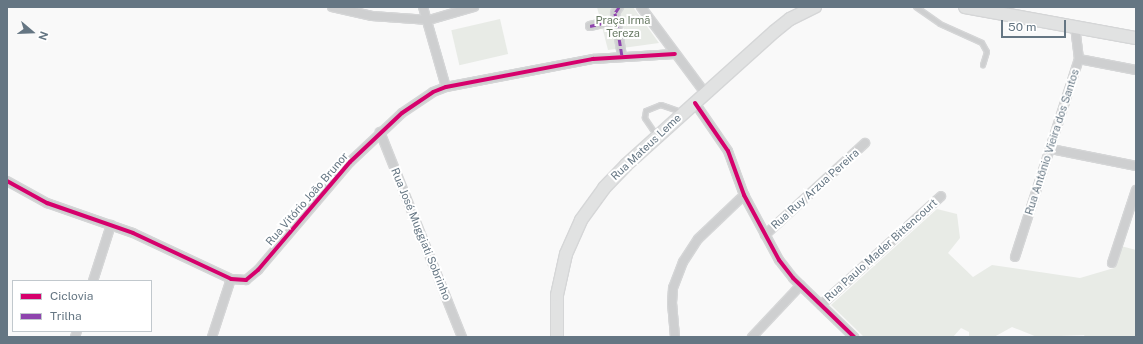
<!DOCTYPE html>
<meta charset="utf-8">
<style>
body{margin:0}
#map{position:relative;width:1143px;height:344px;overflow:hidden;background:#f9f9f9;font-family:"Public Sans",sans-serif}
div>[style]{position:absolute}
.green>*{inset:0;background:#e8ebe6;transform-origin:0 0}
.roads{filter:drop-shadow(1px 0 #d5d6d7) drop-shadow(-1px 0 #d5d6d7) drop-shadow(0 1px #d5d6d7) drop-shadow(0 -1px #d5d6d7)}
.lane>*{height:4px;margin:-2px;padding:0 2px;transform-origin:2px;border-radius:2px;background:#cecfd0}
.street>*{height:8px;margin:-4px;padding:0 4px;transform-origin:4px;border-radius:4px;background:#cecfd0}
.primary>*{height:12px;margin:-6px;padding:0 6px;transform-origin:6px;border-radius:6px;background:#e1e2e2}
.quiet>*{height:3px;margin-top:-1.5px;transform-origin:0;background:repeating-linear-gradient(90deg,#8e44ad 0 6px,transparent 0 9px)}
.cycleway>*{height:4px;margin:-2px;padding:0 2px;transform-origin:2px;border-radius:2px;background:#d6006c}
span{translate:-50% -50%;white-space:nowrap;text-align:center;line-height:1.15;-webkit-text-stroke:4px #fff;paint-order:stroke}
.park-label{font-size:11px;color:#687a64}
.street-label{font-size:11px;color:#657683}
.frame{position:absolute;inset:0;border:8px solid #657683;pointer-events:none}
.legend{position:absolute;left:12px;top:280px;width:140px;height:52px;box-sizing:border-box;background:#fff;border:1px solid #c1c8cd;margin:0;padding:5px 7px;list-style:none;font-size:12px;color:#657683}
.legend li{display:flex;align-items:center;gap:8px;height:20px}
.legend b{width:20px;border:1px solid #c1c8cd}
.north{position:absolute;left:12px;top:12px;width:40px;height:40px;-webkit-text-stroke:3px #fff;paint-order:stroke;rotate:109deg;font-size:11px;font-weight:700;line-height:16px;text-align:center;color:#657683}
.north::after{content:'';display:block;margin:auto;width:14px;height:18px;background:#657683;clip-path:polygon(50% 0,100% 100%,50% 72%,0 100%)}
.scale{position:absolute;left:1001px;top:20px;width:65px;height:18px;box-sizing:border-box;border:2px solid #657683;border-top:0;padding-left:5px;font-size:12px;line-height:14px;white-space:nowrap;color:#657683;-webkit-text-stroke:3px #fff;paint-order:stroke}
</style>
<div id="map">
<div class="green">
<i style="clip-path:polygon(597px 7px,633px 7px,659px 43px,608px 50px)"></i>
<i style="left:500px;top:19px;width:36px;height:50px;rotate:77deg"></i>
<i style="clip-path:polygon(937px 209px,957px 214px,960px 238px,948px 253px,973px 277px,992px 265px,1080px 278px,1114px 268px,1121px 246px,1136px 250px,1136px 337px,1085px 337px,1084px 335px,1037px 337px,1012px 327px,994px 337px,969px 337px,969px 332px,961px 328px,953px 337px,864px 337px,831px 305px)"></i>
</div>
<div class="roads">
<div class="lane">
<i style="left:916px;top:7px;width:29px;rotate:35deg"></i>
<i style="left:940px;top:24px;width:46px;rotate:24.3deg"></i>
<i style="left:982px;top:43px;width:10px;rotate:61deg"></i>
<i style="left:987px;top:52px;width:14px;rotate:107deg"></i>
<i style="left:657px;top:136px;width:22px;rotate:-124deg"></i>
<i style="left:645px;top:118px;width:7px;rotate:-82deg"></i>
<i style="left:646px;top:111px;width:16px;rotate:-22deg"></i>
<i style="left:661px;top:105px;width:21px;rotate:19deg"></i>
</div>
<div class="street">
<i style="left:332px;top:7px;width:41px;rotate:12.7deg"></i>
<i style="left:372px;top:16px;width:57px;rotate:4deg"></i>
<i style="left:429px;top:20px;width:47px;rotate:-16.1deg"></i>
<i style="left:423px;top:7px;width:83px;rotate:74deg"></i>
<i style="left:619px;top:7px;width:7px;rotate:124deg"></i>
<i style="left:615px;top:13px;width:44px;rotate:80.8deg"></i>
<i style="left:641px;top:7px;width:107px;rotate:53.3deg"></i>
<i style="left:590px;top:26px;width:28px;rotate:-13deg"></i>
<i style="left:1079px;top:59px;width:58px;rotate:10.9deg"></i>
<i style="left:695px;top:103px;width:58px;rotate:55.5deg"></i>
<i style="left:728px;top:151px;width:47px;rotate:70deg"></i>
<i style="left:744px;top:195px;width:74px;rotate:61.7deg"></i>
<i style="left:779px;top:260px;width:23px;rotate:52deg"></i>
<i style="left:793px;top:278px;width:85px;rotate:44deg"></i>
<i style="left:380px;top:132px;width:221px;rotate:68.2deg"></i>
<i style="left:1051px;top:149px;width:87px;rotate:11.3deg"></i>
<i style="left:7px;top:181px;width:46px;rotate:28.8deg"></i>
<i style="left:47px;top:203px;width:91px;rotate:19.2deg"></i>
<i style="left:133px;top:233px;width:108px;rotate:25.1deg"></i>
<i style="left:231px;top:279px;width:15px;rotate:4deg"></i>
<i style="left:246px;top:280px;width:16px;rotate:-40deg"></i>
<i style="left:258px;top:270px;width:142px;rotate:-49.6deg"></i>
<i style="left:350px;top:162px;width:71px;rotate:-43.3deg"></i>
<i style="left:402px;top:113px;width:37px;rotate:-34deg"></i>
<i style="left:433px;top:92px;width:14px;rotate:-21deg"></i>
<i style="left:446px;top:87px;width:150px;rotate:-10.8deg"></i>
<i style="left:593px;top:59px;width:82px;rotate:-3.5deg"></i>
<i style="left:765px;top:235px;width:136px;rotate:-42.6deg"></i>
<i style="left:1015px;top:257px;width:208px;rotate:-72.1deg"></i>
<i style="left:1079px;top:59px;width:33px;rotate:-97deg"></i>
<i style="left:1112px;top:263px;width:77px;rotate:-71.8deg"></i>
<i style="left:93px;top:281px;width:59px;rotate:-72.2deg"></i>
<i style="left:821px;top:305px;width:162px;rotate:-42.2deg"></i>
<i style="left:75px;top:337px;width:6px;rotate:-72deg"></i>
<i style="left:212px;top:337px;width:61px;rotate:-71.9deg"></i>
<i style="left:675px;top:337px;width:34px;rotate:-95deg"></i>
<i style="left:672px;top:303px;width:15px;rotate:-86deg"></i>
<i style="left:673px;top:288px;width:28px;rotate:-69deg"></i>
<i style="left:683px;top:262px;width:27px;rotate:-57deg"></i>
<i style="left:698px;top:239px;width:64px;rotate:-43.7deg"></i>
<i style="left:752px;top:337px;width:71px;rotate:-46.7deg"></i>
</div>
<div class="primary">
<i style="left:965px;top:7px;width:174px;rotate:10.3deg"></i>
<i style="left:557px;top:337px;width:42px;rotate:-90deg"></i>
<i style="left:557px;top:295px;width:42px;rotate:-77.6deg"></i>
<i style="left:566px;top:254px;width:37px;rotate:-66deg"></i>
<i style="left:581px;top:220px;width:39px;rotate:-54deg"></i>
<i style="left:604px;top:188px;width:32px;rotate:-46deg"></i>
<i style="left:626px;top:165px;width:200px;rotate:-42deg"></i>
<i style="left:775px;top:31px;width:19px;rotate:-39deg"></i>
<i style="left:790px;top:19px;width:28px;rotate:-26deg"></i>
</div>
</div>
<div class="quiet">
<i style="left:619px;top:7px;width:7px;rotate:124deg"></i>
<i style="left:615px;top:13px;width:44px;rotate:80.8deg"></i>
<i style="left:590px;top:26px;width:28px;rotate:-13deg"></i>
</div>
<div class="cycleway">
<i style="left:695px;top:103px;width:58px;rotate:55.5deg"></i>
<i style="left:728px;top:151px;width:47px;rotate:70deg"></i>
<i style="left:744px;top:195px;width:74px;rotate:61.7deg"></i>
<i style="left:779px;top:260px;width:23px;rotate:52deg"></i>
<i style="left:793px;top:278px;width:85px;rotate:44deg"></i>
<i style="left:7px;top:181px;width:46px;rotate:28.8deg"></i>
<i style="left:47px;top:203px;width:91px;rotate:19.2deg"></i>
<i style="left:133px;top:233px;width:108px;rotate:25.1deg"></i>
<i style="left:231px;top:279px;width:15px;rotate:4deg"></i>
<i style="left:246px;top:280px;width:16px;rotate:-40deg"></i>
<i style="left:258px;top:270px;width:142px;rotate:-49.6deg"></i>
<i style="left:350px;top:162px;width:71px;rotate:-43.3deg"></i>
<i style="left:402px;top:113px;width:37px;rotate:-34deg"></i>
<i style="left:433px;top:92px;width:14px;rotate:-21deg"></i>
<i style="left:446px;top:87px;width:150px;rotate:-10.8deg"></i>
<i style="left:593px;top:59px;width:82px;rotate:-3.5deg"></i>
</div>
<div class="park-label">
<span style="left:623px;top:27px">Praça Irmã<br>Tereza</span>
</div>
<div class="street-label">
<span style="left:1052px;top:142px;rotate:-72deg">Rua Antônio Vieira dos Santos</span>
<span style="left:646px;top:147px;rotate:-43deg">Rua Mateus Leme</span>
<span style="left:815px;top:189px;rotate:-42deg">Rua Ruy Arzua Pereira</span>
<span style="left:307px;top:199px;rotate:-49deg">Rua Vitório João Brunor</span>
<span style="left:421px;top:234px;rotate:68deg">Rua José Muggiati Sobrinho</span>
<span style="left:881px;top:250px;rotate:-42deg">Rua Paulo Mader Bittencourt</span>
</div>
<div class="frame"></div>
<ul class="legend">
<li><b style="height:5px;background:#d6006c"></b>Ciclovia</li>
<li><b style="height:5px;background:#8e44ad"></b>Trilha</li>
</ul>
<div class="north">N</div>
<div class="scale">50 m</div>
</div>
